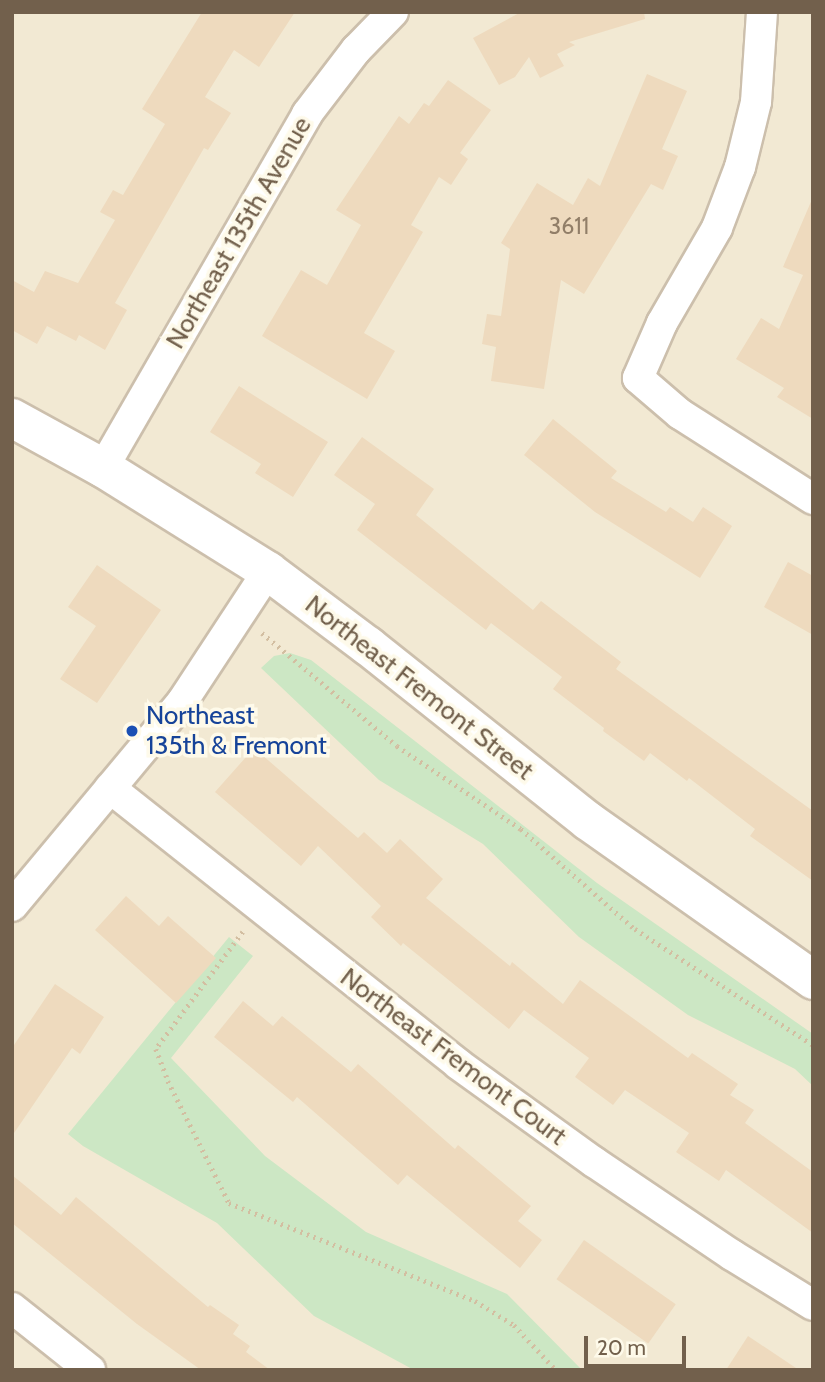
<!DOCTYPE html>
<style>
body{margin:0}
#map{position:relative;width:825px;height:1382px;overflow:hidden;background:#fbf6e5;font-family:Cabin,sans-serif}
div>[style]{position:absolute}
.residential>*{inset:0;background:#f2e9d3;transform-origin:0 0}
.green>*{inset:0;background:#cce7c4}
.building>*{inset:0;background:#eedabe;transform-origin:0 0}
.path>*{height:4.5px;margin-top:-2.25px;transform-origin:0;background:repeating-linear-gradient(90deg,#d3bea1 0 2px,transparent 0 7px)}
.roads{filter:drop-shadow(2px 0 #ccbfac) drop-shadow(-2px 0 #ccbfac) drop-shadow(0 2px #ccbfac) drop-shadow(0 -2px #ccbfac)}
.street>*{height:30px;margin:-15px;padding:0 15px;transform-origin:15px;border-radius:15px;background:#fff}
.secondary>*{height:38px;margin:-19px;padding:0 19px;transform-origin:19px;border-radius:19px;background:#fff}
.dots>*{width:19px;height:19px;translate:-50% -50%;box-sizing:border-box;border:4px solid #fefaea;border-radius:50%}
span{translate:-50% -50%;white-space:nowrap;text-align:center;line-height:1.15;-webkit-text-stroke:7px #fefaea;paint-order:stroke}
.number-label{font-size:23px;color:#917e68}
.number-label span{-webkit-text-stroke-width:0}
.street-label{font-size:26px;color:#72604c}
.transit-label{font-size:26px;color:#164399}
.left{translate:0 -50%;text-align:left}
.frame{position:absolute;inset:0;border:14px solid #72604c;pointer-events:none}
.scale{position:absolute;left:584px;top:1336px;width:102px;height:32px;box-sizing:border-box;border:4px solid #72604c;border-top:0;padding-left:9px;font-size:21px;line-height:24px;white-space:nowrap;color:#72604c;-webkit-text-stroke:5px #fefaea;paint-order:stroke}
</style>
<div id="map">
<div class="residential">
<i style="left:12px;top:12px;width:801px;height:1358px"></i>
</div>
<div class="green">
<i style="clip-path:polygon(290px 653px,311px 660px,597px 883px,813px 1034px,813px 1086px,795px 1069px,688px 1015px,579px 937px,483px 844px,379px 780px,261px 668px,274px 656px)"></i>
<i style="clip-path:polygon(229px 937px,253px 956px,171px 1058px,265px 1156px,366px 1232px,507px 1294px,582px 1370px,414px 1370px,314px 1316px,217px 1223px,83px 1146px,68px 1134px)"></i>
</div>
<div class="building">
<i style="clip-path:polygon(202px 12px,295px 12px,259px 67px,234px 50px,205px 97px,231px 113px,208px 150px,204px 148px,115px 303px,127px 310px,105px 350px,79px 335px,76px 341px,47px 326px,37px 344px,12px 330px,12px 280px,34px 292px,45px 271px,78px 283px,115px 220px,100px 212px,113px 190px,123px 195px,165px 124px,142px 109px)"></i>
<i style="clip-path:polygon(521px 12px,644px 12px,645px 19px,569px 42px,575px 45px,557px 54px,564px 66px,540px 78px,529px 57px,515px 77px,499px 85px,473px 38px)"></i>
<i style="clip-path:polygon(647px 74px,687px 91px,662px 149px,678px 156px,663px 190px,651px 184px,584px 294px,561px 280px,544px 389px,491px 381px,496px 347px,482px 344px,487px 314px,501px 316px,510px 249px,501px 243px,537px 183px,573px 205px,588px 178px,600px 186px)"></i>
<i style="clip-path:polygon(448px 80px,491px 110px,460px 153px,468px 159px,451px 185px,439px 177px,411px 225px,423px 232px,364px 333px,395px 351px,367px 399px,262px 336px,301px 270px,327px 285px,361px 225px,336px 210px,399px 116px,409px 124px,424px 103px,429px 106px)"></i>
<i style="clip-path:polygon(813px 197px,813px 419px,777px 397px,784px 388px,736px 359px,761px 318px,779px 329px,803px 275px,783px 267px)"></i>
<i style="clip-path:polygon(239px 386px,328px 442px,293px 497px,255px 473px,261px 464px,210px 432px)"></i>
<i style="clip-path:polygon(553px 419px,617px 471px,611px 478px,666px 512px,670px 507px,693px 522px,703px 507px,732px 526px,700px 578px,595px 512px,524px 455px)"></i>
<i style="clip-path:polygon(362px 437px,434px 489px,416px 515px,533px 610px,541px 601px,621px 662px,616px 669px,813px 811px,813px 881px,750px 836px,755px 829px,689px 778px,687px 781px,650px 753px,644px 761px,603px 731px,604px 728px,553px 689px,562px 677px,491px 623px,486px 630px,357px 530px,375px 504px,334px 475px)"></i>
<i style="clip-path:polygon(788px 562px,813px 576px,813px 635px,764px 607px)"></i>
<i style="clip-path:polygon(97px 565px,161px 610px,97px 703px,60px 679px,96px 626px,68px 607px)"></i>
<i style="clip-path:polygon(254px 748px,358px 838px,364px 832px,387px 853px,400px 839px,443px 879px,426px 898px,510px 966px,512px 962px,563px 1004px,580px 980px,688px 1058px,692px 1053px,738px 1084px,730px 1095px,754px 1110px,745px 1123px,813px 1172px,813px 1233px,726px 1170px,719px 1181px,676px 1152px,689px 1133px,625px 1090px,613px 1105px,575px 1077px,589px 1058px,524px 1010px,509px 1029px,403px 943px,401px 946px,371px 917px,381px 906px,318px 846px,301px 866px,215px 792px)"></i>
<i style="clip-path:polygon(126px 896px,159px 926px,168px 916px,216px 958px,176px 1003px,95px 930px)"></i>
<i style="clip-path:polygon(55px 984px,104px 1017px,80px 1054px,72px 1048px,12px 1136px,12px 1048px)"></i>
<i style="clip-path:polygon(243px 1001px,273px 1026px,282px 1016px,351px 1072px,358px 1064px,455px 1149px,458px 1145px,531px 1206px,518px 1221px,542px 1240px,520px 1268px,407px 1175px,398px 1185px,297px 1097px,293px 1102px,214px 1037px)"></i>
<i style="clip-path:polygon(12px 1175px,61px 1215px,76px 1197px,208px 1307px,210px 1305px,239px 1325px,233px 1334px,250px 1346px,246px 1352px,270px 1370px,201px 1370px,137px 1324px,12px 1223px)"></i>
<i style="left:584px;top:1240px;width:112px;height:48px;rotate:35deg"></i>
<i style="clip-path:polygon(748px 1336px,799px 1370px,726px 1370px)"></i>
</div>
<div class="path">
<i style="left:262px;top:633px;width:176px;rotate:39.9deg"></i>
<i style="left:397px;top:746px;width:149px;rotate:33.8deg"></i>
<i style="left:521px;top:829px;width:152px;rotate:41.3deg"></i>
<i style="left:635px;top:929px;width:212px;rotate:33.1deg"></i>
<i style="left:243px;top:932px;width:146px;rotate:126.6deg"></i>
<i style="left:156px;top:1049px;width:34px;rotate:69deg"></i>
<i style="left:168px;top:1081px;width:136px;rotate:63.4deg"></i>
<i style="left:229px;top:1203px;width:265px;rotate:21.7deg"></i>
<i style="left:475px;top:1301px;width:46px;rotate:31.6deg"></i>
<i style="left:514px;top:1325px;width:62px;rotate:47deg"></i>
</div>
<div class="roads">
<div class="street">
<i style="left:762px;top:12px;width:90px;rotate:93.8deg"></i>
<i style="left:756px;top:102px;width:67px;rotate:103.8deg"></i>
<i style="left:740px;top:167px;width:65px;rotate:110.7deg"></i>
<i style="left:717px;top:228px;width:110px;rotate:120.1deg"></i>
<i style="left:662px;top:323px;width:60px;rotate:113.6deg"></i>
<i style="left:638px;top:378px;width:55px;rotate:40.6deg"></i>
<i style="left:680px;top:414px;width:158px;rotate:32.6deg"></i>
<i style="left:103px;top:468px;width:409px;rotate:-60deg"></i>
<i style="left:307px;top:114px;width:81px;rotate:-52.6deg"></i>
<i style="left:356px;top:50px;width:53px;rotate:-45.8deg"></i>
<i style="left:110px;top:788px;width:444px;rotate:38.4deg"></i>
<i style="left:458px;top:1064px;width:168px;rotate:35.8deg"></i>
<i style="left:594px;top:1162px;width:166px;rotate:34deg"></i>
<i style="left:732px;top:1255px;width:95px;rotate:31.7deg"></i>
<i style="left:12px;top:906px;width:266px;rotate:-50.2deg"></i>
<i style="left:182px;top:702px;width:157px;rotate:-56.7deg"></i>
<i style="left:12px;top:1308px;width:100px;rotate:38.5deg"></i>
</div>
<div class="secondary">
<i style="left:12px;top:418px;width:104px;rotate:28.8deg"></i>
<i style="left:103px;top:468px;width:195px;rotate:32deg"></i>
<i style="left:268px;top:571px;width:125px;rotate:36.9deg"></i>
<i style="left:368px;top:646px;width:281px;rotate:38.5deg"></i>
<i style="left:588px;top:821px;width:276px;rotate:35.2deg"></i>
</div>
</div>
<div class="dots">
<i style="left:132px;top:731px;background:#1a4fb4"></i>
</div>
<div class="number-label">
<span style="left:569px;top:226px">3611</span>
</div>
<div class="street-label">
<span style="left:239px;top:233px;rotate:-60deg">Northeast 135th Avenue</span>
<span style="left:419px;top:688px;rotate:38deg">Northeast Fremont Street</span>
<span style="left:453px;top:1057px;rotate:37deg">Northeast Fremont Court</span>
</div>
<div class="transit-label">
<span class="left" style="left:146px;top:731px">Northeast<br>135th &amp; Fremont</span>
</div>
<div class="frame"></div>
<div class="scale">20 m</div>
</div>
